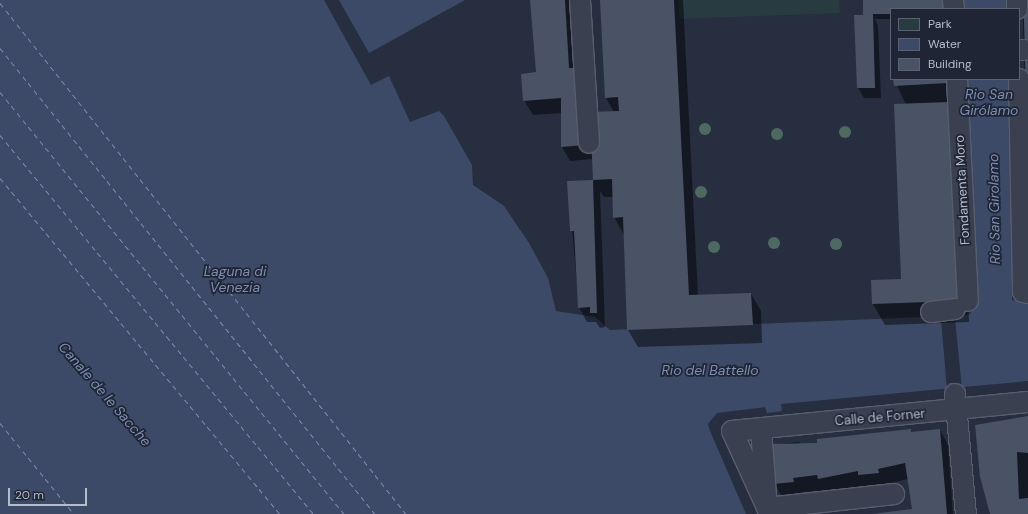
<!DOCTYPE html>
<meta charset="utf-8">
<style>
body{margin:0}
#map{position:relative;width:1028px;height:514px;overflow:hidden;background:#262e40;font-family:"DM Sans",sans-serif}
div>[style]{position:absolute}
.green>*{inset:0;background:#283b41}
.water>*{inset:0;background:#3c4a68;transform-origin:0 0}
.pier>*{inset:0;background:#262e40}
.shadow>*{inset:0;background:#0007}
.ferry>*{height:1px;margin-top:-0.5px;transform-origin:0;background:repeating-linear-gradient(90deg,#7e8eb1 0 5px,transparent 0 9px)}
.building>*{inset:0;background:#4a5266}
.roads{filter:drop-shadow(1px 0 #585e6d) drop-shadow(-1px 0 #585e6d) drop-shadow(0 1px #585e6d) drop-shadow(0 -1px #585e6d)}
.pedestrian>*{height:20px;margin:-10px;padding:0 10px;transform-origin:10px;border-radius:10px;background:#3a404f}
.trees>*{width:12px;height:12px;margin:-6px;border-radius:50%;background:#4e6962}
span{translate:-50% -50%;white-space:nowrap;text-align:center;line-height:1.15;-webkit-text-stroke:3.5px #1f2535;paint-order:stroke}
.street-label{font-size:13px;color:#b6bcca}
.water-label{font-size:14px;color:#7e8eb1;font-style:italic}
.legend{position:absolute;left:890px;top:8px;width:130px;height:72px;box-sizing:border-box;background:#1f2535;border:1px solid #5b6171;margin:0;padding:5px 7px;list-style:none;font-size:12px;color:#b6bcca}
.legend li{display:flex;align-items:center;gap:8px;height:20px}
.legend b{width:20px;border:1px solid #5b6171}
.scale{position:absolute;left:8px;top:488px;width:79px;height:18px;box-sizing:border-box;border:2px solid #b6bcca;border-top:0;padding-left:5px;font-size:12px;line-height:14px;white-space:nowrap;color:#b6bcca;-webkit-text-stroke:3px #1f2535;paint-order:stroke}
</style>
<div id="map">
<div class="green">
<i style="clip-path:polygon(678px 0,839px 0,840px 13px,679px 19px)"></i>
</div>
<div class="water">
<i style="clip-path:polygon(0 0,324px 0,371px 85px,389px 76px,410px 122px,439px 111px,444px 116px,472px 165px,473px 185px,504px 206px,529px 243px,548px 278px,556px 311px,595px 317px,610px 330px,969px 315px,978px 303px,966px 79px,1011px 79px,1012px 300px,1028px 302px,1028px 381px,781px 404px,782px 411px,767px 413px,765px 407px,717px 413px,708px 424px,710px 431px,746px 514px,0 514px)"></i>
<i style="clip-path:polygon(339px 0,465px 0,369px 53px)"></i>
<i style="left:962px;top:0;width:47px;height:9px"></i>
</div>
<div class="pier">
<i style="clip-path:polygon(962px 315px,955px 318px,962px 389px,947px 390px,941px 319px)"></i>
</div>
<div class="shadow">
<i style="clip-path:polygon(533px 0,572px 0,591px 113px,614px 112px,606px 98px,601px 0,683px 0,698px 296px,751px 294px,761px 311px,762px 343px,638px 347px,628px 330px,624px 235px,614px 217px,614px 197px,604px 197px,600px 191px,605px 327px,600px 328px,596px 322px,587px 322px,579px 307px,568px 182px,594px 181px,593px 159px,570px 161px,562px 147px,562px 113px,533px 115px,524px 100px,537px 73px)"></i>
<i style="clip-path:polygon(864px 0,891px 9px,891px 19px,875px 19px,878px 26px,881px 98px,864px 98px,858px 88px,855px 16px,864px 16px)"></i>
<i style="clip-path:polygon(1024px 0,1028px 0,1027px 174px,1023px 21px)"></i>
<i style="clip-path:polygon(894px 79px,947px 79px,947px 88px,958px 101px,948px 101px,961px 124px,969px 322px,885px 325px,873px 304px,902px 279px,906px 105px)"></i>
<i style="clip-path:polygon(1028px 417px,1028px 514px,990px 514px,976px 426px)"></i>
<i style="clip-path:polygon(910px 430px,912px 433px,940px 430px,948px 445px,953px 514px,873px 514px,913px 510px,908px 479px,886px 484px,887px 487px,801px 492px,801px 496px,783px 498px,774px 483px,770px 445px,799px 442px,801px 445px)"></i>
</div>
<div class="ferry">
<i style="left:0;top:3px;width:653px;rotate:51.53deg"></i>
<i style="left:0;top:48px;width:598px;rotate:51.18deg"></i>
<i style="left:0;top:92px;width:544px;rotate:50.81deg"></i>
<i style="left:0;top:135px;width:492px;rotate:50.4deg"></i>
<i style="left:0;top:178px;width:437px;rotate:50.2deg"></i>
<i style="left:0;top:423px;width:117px;rotate:50.9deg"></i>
</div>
<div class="building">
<i style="clip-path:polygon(530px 0,565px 0,569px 68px,578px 68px,585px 145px,561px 147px,561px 98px,523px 101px,521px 74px,536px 72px)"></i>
<i style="clip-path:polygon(600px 0,674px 0,689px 295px,751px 293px,753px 325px,627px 330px,623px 217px,613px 218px,612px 179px,593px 180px,597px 313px,590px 313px,590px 307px,578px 308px,574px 231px,570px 231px,567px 181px,593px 180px,590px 112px,619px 111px,618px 97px,605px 98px)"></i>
<i style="clip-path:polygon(863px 0,945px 0,945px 9px,891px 9px,891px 14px,873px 14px,875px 88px,857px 88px,854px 15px,863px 15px)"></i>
<i style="clip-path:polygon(1022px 0,1028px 0,1028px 174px,1024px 21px)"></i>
<i style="clip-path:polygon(893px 79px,948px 79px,948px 83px,894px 86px)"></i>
<i style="clip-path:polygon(949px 102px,957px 301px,872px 304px,871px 280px,901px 279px,894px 104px)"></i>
<i style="clip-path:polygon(1028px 416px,1028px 453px,1017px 452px,1019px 499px,1028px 498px,1028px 514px,990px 514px,980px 477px,975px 425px)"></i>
<i style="clip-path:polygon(911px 429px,911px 432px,940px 429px,947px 514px,872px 514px,912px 509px,905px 463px,878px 469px,879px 473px,858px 475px,858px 471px,818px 479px,817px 475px,793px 478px,794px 482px,773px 484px,769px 444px,817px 443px,817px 439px)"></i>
</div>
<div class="roads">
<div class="pedestrian">
<i style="left:580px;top:0;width:143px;rotate:86.4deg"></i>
<i style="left:953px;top:0;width:9px;rotate:84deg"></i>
<i style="left:1017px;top:0;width:9px;rotate:90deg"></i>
<i style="left:1019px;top:50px;width:6px"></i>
<i style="left:957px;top:79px;width:222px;rotate:87.2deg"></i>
<i style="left:1019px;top:79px;width:213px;rotate:88.9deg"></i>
<i style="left:1023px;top:292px;width:5px;rotate:11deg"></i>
<i style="left:931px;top:312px;width:24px;rotate:-7deg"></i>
<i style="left:955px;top:394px;width:121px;rotate:84.8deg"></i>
<i style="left:761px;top:429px;width:79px;rotate:85.7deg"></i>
<i style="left:767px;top:508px;width:128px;rotate:-6.3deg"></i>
<i style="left:770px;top:514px;width:91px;rotate:-114.6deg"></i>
<i style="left:732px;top:431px;width:297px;rotate:-5.6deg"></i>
</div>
</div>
<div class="trees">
<i style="left:705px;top:129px"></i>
<i style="left:845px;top:132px"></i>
<i style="left:777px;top:134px"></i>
<i style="left:701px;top:192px"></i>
<i style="left:774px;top:243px"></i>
<i style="left:836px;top:244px"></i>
<i style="left:714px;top:247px"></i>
</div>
<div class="street-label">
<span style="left:963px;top:190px;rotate:-93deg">Fondamenta Moro</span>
<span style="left:880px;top:418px;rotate:-5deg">Calle de Forner</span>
</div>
<div class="water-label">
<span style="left:989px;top:102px">Rio San<br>Girólamo</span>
<span style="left:994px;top:209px;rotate:-91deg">Rio San Girolamo</span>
<span style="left:235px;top:279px">Laguna di<br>Venezia</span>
<span style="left:710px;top:370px">Rio del Battello</span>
<span style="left:105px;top:394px;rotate:49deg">Canale de le Sacche</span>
</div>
<ul class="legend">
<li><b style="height:11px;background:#283b41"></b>Park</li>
<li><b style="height:11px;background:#3c4a68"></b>Water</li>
<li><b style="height:11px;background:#4a5266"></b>Building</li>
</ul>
<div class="scale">20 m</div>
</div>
